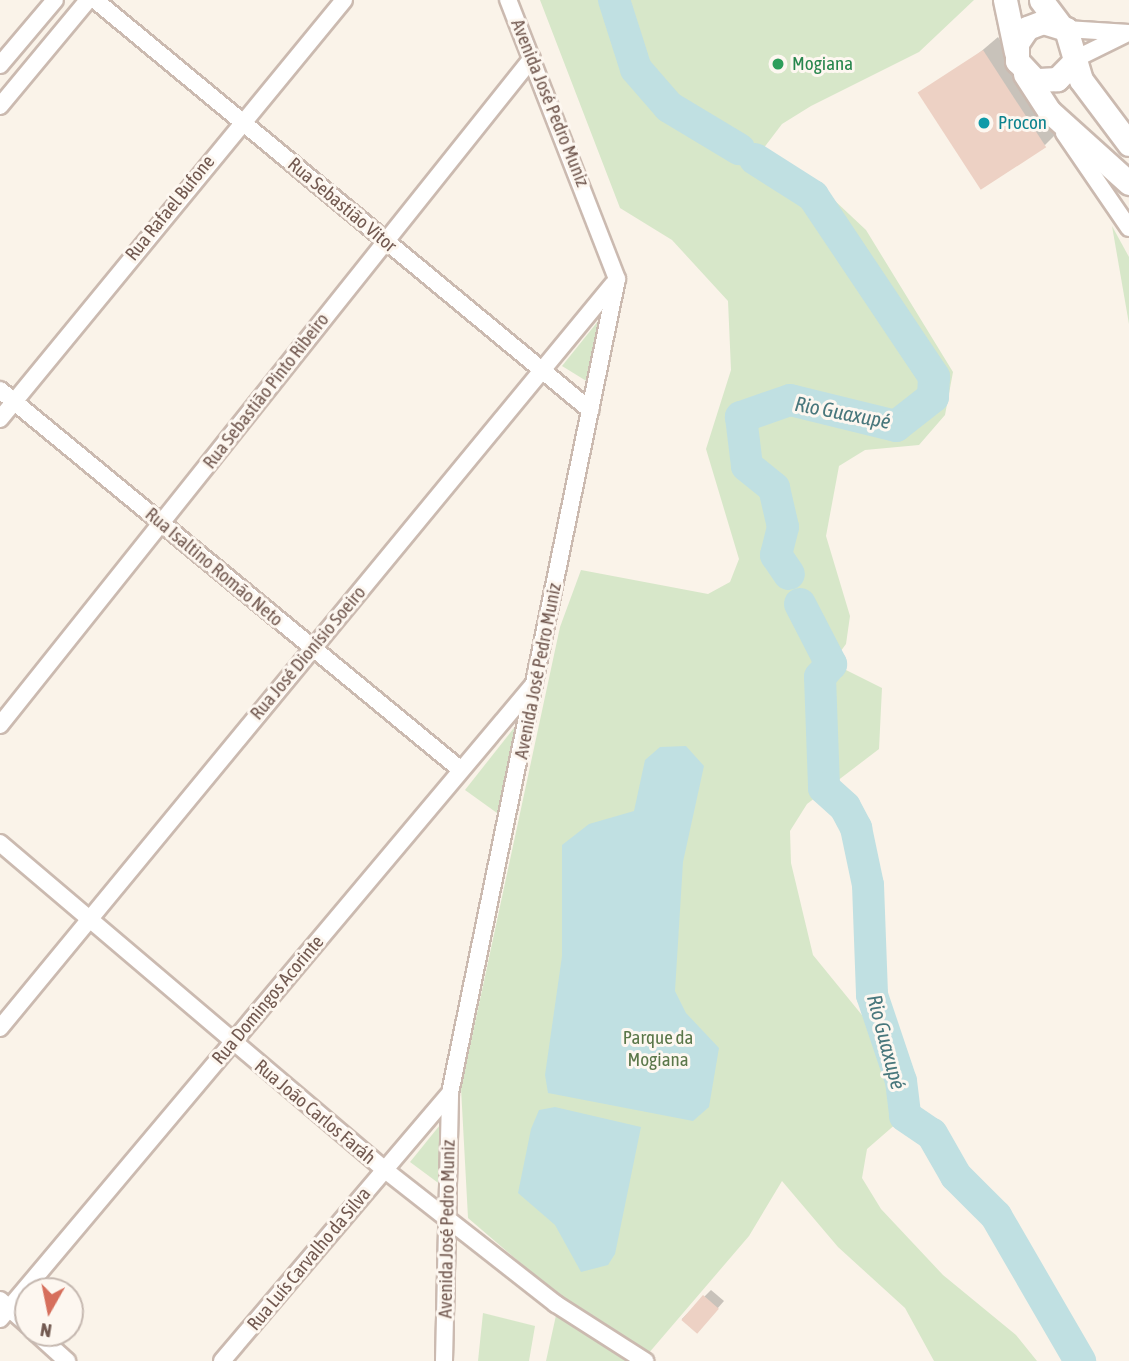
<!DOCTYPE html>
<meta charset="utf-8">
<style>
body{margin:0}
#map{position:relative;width:1129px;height:1361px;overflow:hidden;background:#faf3e9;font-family:"Asap Condensed",sans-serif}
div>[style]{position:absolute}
.green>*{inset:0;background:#d7e7c9}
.water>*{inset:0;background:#c0e0e2}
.shadow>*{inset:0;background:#0003}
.river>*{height:32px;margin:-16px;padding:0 16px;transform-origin:16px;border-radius:16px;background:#c0e0e2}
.building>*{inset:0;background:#edd1c4;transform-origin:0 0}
.roads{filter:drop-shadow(2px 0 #cbbab0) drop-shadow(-2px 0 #cbbab0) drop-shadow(0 2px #cbbab0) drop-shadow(0 -2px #cbbab0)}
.minor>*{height:16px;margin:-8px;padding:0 8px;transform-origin:8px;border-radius:8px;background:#fff}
.secondary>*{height:23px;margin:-11.5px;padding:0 11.5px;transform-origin:11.5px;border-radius:11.5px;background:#fff}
.dots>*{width:19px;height:19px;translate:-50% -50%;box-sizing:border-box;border:4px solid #fdf7f0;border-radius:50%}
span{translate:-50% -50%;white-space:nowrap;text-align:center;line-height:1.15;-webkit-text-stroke:6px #fdf7f0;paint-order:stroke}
.leisure-label{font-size:19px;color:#27864d}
.left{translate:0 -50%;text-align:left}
.street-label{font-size:19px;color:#725950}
.culture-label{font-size:19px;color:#0d838f}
.park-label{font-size:19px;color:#5a7749}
.water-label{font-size:21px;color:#48777c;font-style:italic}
.north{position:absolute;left:14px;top:1277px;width:70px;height:70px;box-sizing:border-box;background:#fdf7f0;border:2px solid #c5b8b0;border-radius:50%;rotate:189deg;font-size:19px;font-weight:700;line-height:28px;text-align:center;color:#725950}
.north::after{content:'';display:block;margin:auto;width:24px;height:32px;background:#d66f5c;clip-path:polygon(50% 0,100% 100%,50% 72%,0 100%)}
</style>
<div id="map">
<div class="green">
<i style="clip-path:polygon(540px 0,974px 0,919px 52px,811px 106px,782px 124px,763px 149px,817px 184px,866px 230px,953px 372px,945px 415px,919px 445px,865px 450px,839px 466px,826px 536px,850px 616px,846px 644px,832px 663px,882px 688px,879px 749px,807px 804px,790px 831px,791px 863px,813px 955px,866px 1020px,905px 1116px,867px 1149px,862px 1178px,881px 1209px,943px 1275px,1016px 1335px,1037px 1361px,934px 1361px,905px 1308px,838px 1247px,782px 1181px,749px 1236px,642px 1361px,546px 1361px,560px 1297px,468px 1218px,461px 1088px,560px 627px,581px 570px,708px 594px,730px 582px,739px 559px,706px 449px,731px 370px,728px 301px,672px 240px,620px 208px)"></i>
<i style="clip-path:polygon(1112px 226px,1129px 257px,1129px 324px)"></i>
<i style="clip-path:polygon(599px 320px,588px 382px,562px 366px)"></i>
<i style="clip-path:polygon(521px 719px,497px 813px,465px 790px)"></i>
<i style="clip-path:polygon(440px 1125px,441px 1185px,410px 1162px)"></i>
<i style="clip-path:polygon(483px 1313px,535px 1326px,529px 1361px,478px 1361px)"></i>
</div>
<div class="water">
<i style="clip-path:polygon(686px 746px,704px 766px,683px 862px,675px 991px,686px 1013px,719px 1048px,709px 1107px,693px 1121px,548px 1093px,545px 1075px,562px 956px,562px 845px,589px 824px,634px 811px,645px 760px,660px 747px)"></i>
<i style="clip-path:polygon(555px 1107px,641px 1127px,615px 1254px,608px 1265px,581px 1272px,555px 1225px,518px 1193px,531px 1129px,539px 1110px)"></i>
</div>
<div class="shadow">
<i style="clip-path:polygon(998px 37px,1059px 131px,1045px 145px,924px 100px)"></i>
<i style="clip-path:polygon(711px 1290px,724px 1301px,703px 1325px,682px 1319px)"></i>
</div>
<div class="river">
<i style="left:614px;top:0;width:72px;rotate:72.3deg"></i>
<i style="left:636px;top:69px;width:50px;rotate:49deg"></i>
<i style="left:669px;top:107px;width:82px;rotate:31deg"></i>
<i style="left:755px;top:159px;width:69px;rotate:32.5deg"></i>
<i style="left:813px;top:196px;width:218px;rotate:56.2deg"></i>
<i style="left:934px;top:377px;width:20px;rotate:93deg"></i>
<i style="left:933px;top:397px;width:47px;rotate:141.9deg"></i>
<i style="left:896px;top:426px;width:109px;rotate:-166.2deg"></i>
<i style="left:790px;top:400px;width:52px;rotate:160.9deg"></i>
<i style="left:741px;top:417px;width:49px;rotate:83deg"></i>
<i style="left:747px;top:466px;width:35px;rotate:39deg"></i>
<i style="left:774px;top:488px;width:40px;rotate:77deg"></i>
<i style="left:783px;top:527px;width:29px;rotate:104deg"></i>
<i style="left:776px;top:555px;width:23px;rotate:56deg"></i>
<i style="left:800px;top:604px;width:68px;rotate:62.7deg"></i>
<i style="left:831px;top:664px;width:17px;rotate:130deg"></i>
<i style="left:820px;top:677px;width:111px;rotate:87.9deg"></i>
<i style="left:824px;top:788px;width:28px;rotate:42deg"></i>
<i style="left:845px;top:807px;width:24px;rotate:62deg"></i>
<i style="left:856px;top:828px;width:58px;rotate:78.1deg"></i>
<i style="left:868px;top:885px;width:110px;rotate:87.9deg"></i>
<i style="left:872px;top:995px;width:91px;rotate:71.4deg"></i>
<i style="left:901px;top:1081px;width:35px;rotate:83deg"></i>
<i style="left:905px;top:1116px;width:32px;rotate:34deg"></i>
<i style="left:932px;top:1134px;width:48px;rotate:60.3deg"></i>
<i style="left:956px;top:1176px;width:57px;rotate:45deg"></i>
<i style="left:996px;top:1216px;width:168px;rotate:59.9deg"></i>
</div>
<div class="building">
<i style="left:983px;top:50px;width:116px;height:78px;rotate:57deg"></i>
<i style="left:703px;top:1295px;width:21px;height:33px;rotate:41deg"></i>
</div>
<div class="roads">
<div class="minor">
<i style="left:95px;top:0;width:643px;rotate:39.63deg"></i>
<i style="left:1066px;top:29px;width:63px;rotate:3.6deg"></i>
<i style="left:1075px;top:59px;width:57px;rotate:-26.1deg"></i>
<i style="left:0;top:65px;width:85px;rotate:-49.8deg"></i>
<i style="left:0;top:106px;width:138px;rotate:-50.3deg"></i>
<i style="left:1064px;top:133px;width:115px;rotate:55.6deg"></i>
<i style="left:0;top:390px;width:597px;rotate:39.5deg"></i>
<i style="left:0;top:419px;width:542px;rotate:-50.61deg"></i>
<i style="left:0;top:725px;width:853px;rotate:-51.42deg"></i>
<i style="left:0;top:843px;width:505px;rotate:40.34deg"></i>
<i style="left:385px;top:1170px;width:217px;rotate:38.1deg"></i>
<i style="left:556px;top:1304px;width:106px;rotate:32.6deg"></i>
<i style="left:0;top:1028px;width:964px;rotate:-50.51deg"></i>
<i style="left:0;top:1300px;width:38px;rotate:42deg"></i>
<i style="left:0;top:1319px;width:830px;rotate:-49.94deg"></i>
<i style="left:36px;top:1333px;width:42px;rotate:42.1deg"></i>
<i style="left:222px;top:1361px;width:352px;rotate:-49.6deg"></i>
<i style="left:444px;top:1361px;width:268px;rotate:-88.7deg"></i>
<i style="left:450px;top:1093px;width:831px;rotate:-78.41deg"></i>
<i style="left:617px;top:279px;width:300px;rotate:-111.3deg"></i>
</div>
<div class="secondary">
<i style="left:1005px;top:0;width:53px;rotate:78.1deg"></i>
<i style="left:1041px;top:0;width:31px;rotate:53deg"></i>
<i style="left:1073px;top:63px;width:23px;rotate:135deg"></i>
<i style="left:1057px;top:79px;width:22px;rotate:177deg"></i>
<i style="left:1035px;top:80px;width:26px;rotate:-133deg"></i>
<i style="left:1017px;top:61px;width:18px;rotate:-90deg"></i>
<i style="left:1017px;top:43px;width:18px;rotate:-56deg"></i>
<i style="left:1027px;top:28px;width:17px;rotate:-21deg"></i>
<i style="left:1043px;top:22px;width:24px;rotate:17deg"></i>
<i style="left:1066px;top:29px;width:53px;rotate:73.6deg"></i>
<i style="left:1081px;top:80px;width:80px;rotate:53.1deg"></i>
<i style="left:1025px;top:74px;width:44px;rotate:57deg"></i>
<i style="left:1049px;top:111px;width:108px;rotate:42deg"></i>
</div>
</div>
<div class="dots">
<i style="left:778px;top:64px;background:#2e9e5b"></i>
<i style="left:984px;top:123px;background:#0f9aa8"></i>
</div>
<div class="leisure-label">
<span class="left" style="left:792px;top:64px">Mogiana</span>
</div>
<div class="street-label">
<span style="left:550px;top:103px;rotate:68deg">Avenida José Pedro Muniz</span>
<span style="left:342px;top:205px;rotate:40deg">Rua Sebastião Vitor</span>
<span style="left:170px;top:208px;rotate:-51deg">Rua Rafael Bufone</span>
<span style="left:266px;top:391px;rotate:-52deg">Rua Sebastião Pinto Ribeiro</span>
<span style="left:214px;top:567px;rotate:40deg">Rua Isaltino Romão Neto</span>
<span style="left:308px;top:653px;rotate:-50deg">Rua José Dionísio Soeiro</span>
<span style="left:538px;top:671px;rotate:-79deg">Avenida José Pedro Muniz</span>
<span style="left:268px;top:1000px;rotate:-50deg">Rua Domingos Acorinte</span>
<span style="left:315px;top:1112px;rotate:40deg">Rua João Carlos Faráh</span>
<span style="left:447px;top:1229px;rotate:-89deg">Avenida José Pedro Muniz</span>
<span style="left:309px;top:1259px;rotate:-50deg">Rua Luís Carvalho da Silva</span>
</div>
<div class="culture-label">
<span class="left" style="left:998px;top:123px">Procon</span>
</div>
<div class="park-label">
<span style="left:658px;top:1049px">Parque da<br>Mogiana</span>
</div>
<div class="water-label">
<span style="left:843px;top:412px;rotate:11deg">Rio Guaxupé</span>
<span style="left:887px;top:1042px;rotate:75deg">Rio Guaxupé</span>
</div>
<div class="north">N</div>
</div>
